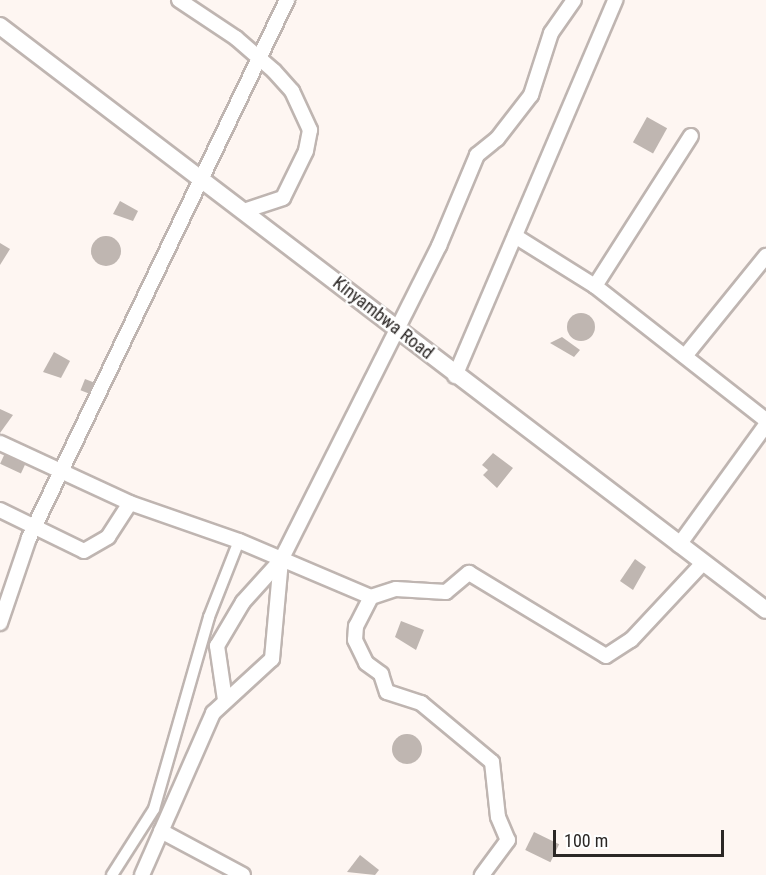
<!DOCTYPE html>
<style>
body{margin:0}
#map{position:relative;width:766px;height:875px;overflow:hidden;background:#fef6f2;font-family:"Roboto Condensed",sans-serif}
div>[style]{position:absolute}
.building>*{inset:0;background:#bfb6b1;transform-origin:0 0}
.round{border-radius:50%}
.roads{filter:drop-shadow(2px 0 #bfb5b1) drop-shadow(-2px 0 #bfb5b1) drop-shadow(0 2px #bfb5b1) drop-shadow(0 -2px #bfb5b1)}
.pedestrian>*{height:10px;margin:-5px;padding:0 5px;transform-origin:5px;border-radius:5px;background:#fff}
.minor>*{height:14px;margin:-7px;padding:0 7px;transform-origin:7px;border-radius:7px;background:#fff}
.tertiary>*{height:16px;margin:-8px;padding:0 8px;transform-origin:8px;border-radius:8px;background:#fff}
span{translate:-50% -50%;white-space:nowrap;text-align:center;line-height:1.15;-webkit-text-stroke:4.5px #fff;paint-order:stroke}
.street-label{font-size:18px;color:#2b2725}
.scale{position:absolute;left:553px;top:830px;width:171px;height:27px;box-sizing:border-box;border:3px solid #2b2725;border-top:0;padding-left:8px;font-size:18px;line-height:21px;white-space:nowrap;color:#2b2725;-webkit-text-stroke:4px #fff;paint-order:stroke}
</style>
<div id="map">
<div class="building">
<i style="left:647px;top:117px;width:23px;height:29px;rotate:29deg"></i>
<i style="clip-path:polygon(120px 201px,138px 211px,133px 221px,113px 214px)"></i>
<i class="round" style="left:91px;top:236px;width:30px;height:30px"></i>
<i style="clip-path:polygon(0 243px,10px 249px,0 265px)"></i>
<i class="round" style="left:567px;top:313px;width:28px;height:28px"></i>
<i style="clip-path:polygon(562px 337px,580px 350px,574px 357px,550px 343px)"></i>
<i style="clip-path:polygon(54px 352px,70px 361px,61px 378px,43px 372px)"></i>
<i style="left:85px;top:379px;width:11px;height:12px;rotate:22deg"></i>
<i style="clip-path:polygon(0 409px,13px 415px,0 433px)"></i>
<i style="left:6px;top:451px;width:23px;height:14px;rotate:25deg"></i>
<i style="clip-path:polygon(493px 453px,513px 468px,497px 488px,483px 475px,488px 470px,482px 465px)"></i>
<i style="clip-path:polygon(635px 559px,646px 567px,633px 590px,620px 581px)"></i>
<i style="clip-path:polygon(401px 621px,424px 630px,416px 650px,395px 637px)"></i>
<i class="round" style="left:392px;top:734px;width:30px;height:30px"></i>
<i style="left:534px;top:832px;width:28px;height:20px;rotate:26deg"></i>
<i style="clip-path:polygon(360px 855px,379px 870px,375px 875px,347px 872px)"></i>
</div>
<div class="roads">
<div class="pedestrian">
<i style="left:112px;top:875px;width:78px;rotate:-57.5deg"></i>
<i style="left:154px;top:809px;width:200px;rotate:-74deg"></i>
<i style="left:209px;top:617px;width:82px;rotate:-68.5deg"></i>
</div>
<div class="minor">
<i style="left:179px;top:0;width:69px;rotate:33.7deg"></i>
<i style="left:236px;top:38px;width:50px;rotate:41deg"></i>
<i style="left:274px;top:71px;width:27px;rotate:48deg"></i>
<i style="left:292px;top:91px;width:43px;rotate:65.2deg"></i>
<i style="left:310px;top:130px;width:21px;rotate:101deg"></i>
<i style="left:306px;top:151px;width:52px;rotate:116.1deg"></i>
<i style="left:283px;top:198px;width:41px;rotate:161.6deg"></i>
<i style="left:515px;top:236px;width:94px;rotate:32deg"></i>
<i style="left:595px;top:286px;width:178px;rotate:-57.4deg"></i>
<i style="left:595px;top:286px;width:217px;rotate:38.1deg"></i>
<i style="left:685px;top:356px;width:129px;rotate:-51deg"></i>
<i style="left:455px;top:376px;width:409px;rotate:-66.9deg"></i>
<i style="left:0;top:443px;width:143px;rotate:24.8deg"></i>
<i style="left:130px;top:503px;width:115px;rotate:19.2deg"></i>
<i style="left:239px;top:541px;width:143px;rotate:23deg"></i>
<i style="left:371px;top:597px;width:26px;rotate:-18deg"></i>
<i style="left:396px;top:589px;width:50px;rotate:3.4deg"></i>
<i style="left:446px;top:592px;width:30px;rotate:-40deg"></i>
<i style="left:469px;top:573px;width:160px;rotate:31.2deg"></i>
<i style="left:606px;top:656px;width:30px;rotate:-33deg"></i>
<i style="left:631px;top:640px;width:105px;rotate:-46.9deg"></i>
<i style="left:0;top:510px;width:93px;rotate:26deg"></i>
<i style="left:84px;top:551px;width:28px;rotate:-30deg"></i>
<i style="left:108px;top:537px;width:40px;rotate:-57.1deg"></i>
<i style="left:679px;top:545px;width:148px;rotate:-54.1deg"></i>
<i style="left:371px;top:597px;width:33px;rotate:117deg"></i>
<i style="left:356px;top:626px;width:14px;rotate:94deg"></i>
<i style="left:355px;top:640px;width:25px;rotate:64deg"></i>
<i style="left:366px;top:663px;width:19px;rotate:36deg"></i>
<i style="left:381px;top:674px;width:19px;rotate:72deg"></i>
<i style="left:387px;top:692px;width:36px;rotate:18deg"></i>
<i style="left:421px;top:703px;width:92px;rotate:39.7deg"></i>
<i style="left:492px;top:762px;width:55px;rotate:83.8deg"></i>
<i style="left:498px;top:817px;width:25px;rotate:67deg"></i>
<i style="left:508px;top:840px;width:44px;rotate:126.6deg"></i>
<i style="left:0;top:623px;width:90px;rotate:-71.2deg"></i>
<i style="left:29px;top:538px;width:597px;rotate:-64.38deg"></i>
<i style="left:225px;top:700px;width:55px;rotate:-98.4deg"></i>
<i style="left:217px;top:646px;width:51px;rotate:-59.4deg"></i>
<i style="left:243px;top:602px;width:57px;rotate:-47.9deg"></i>
<i style="left:161px;top:831px;width:93px;rotate:28.2deg"></i>
<i style="left:142px;top:875px;width:177px;rotate:-66.3deg"></i>
<i style="left:213px;top:713px;width:80px;rotate:-42.5deg"></i>
<i style="left:272px;top:659px;width:99px;rotate:-84.8deg"></i>
<i style="left:281px;top:560px;width:352px;rotate:-63.3deg"></i>
<i style="left:439px;top:246px;width:99px;rotate:-67.3deg"></i>
<i style="left:477px;top:155px;width:26px;rotate:-39deg"></i>
<i style="left:497px;top:139px;width:56px;rotate:-52.3deg"></i>
<i style="left:531px;top:95px;width:65px;rotate:-72.1deg"></i>
<i style="left:551px;top:33px;width:40px;rotate:-55.1deg"></i>
</div>
<div class="tertiary">
<i style="left:0;top:26px;width:963px;rotate:37.32deg"></i>
</div>
</div>
<div class="street-label">
<span style="left:383px;top:318px;rotate:38deg">Kinyambwa Road</span>
</div>
<div class="scale">100 m</div>
</div>
